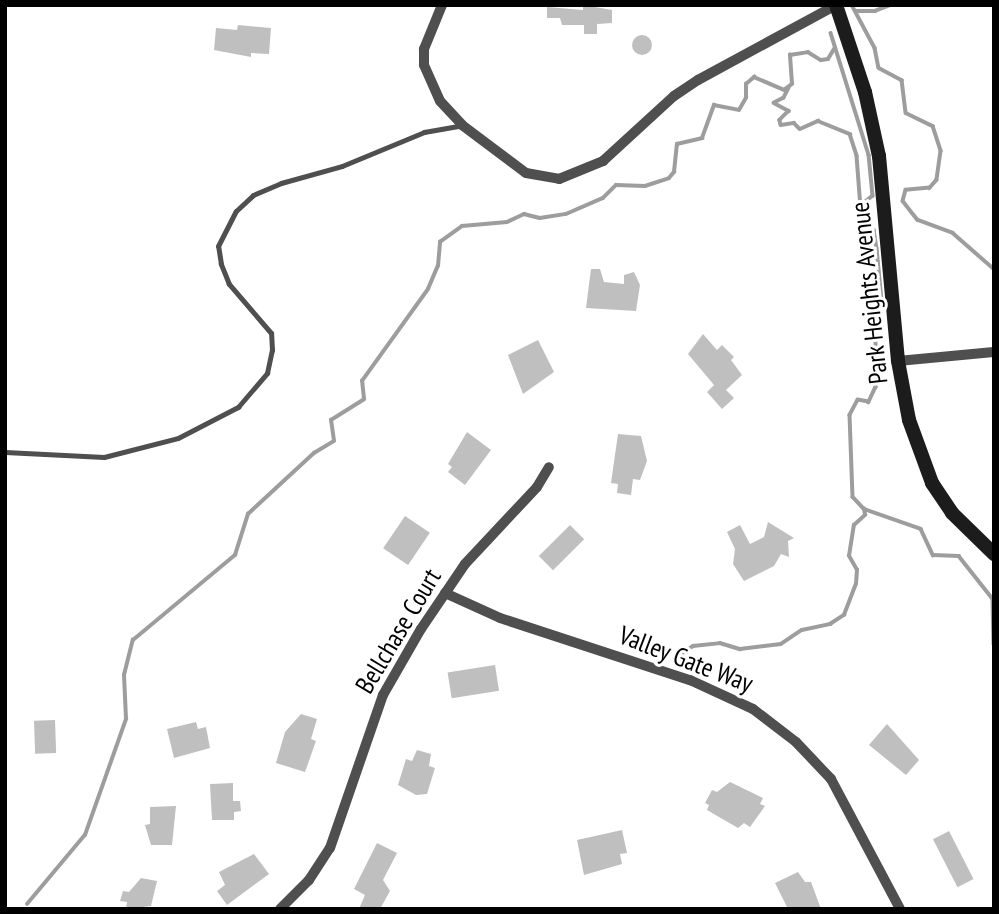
<!DOCTYPE html>
<style>
body{margin:0}
#map{position:relative;width:999px;height:914px;overflow:hidden;background:#fff;font-family:"PT Sans Narrow",sans-serif}
div>[style]{position:absolute}
.stream>*{height:3.5px;margin:-1.75px;padding:0 1.75px;transform-origin:1.75px;border-radius:1.75px;background:#9d9d9d}
.building>*{inset:0;background:#bfbfbf;transform-origin:0 0}
.round{border-radius:50%}
.service>*{height:5px;margin:-2.5px;padding:0 2.5px;transform-origin:2.5px;border-radius:2.5px;background:#4f4f4f}
.minor>*{height:10px;margin:-5px;padding:0 5px;transform-origin:5px;border-radius:5px;background:#4f4f4f}
.secondary>*{height:14px;margin:-7px;padding:0 7px;transform-origin:7px;border-radius:7px;background:#1c1c1c}
span{translate:-50% -50%;white-space:nowrap;text-align:center;line-height:1.15;-webkit-text-stroke:6px #fff;paint-order:stroke}
.street-label{font-size:26px;color:#000}
.frame{position:absolute;inset:0;border:7px solid #000;pointer-events:none}
</style>
<div id="map">
<div class="stream">
<i style="left:852px;top:5px;width:49px;rotate:61.9deg"></i>
<i style="left:875px;top:48px;width:20px;rotate:79deg"></i>
<i style="left:879px;top:68px;width:26px;rotate:28deg"></i>
<i style="left:902px;top:80px;width:33px;rotate:83deg"></i>
<i style="left:906px;top:113px;width:30px;rotate:26deg"></i>
<i style="left:933px;top:126px;width:26px;rotate:72deg"></i>
<i style="left:941px;top:151px;width:29px;rotate:98deg"></i>
<i style="left:937px;top:180px;width:11px;rotate:131deg"></i>
<i style="left:930px;top:188px;width:24px;rotate:175deg"></i>
<i style="left:906px;top:190px;width:11px;rotate:105deg"></i>
<i style="left:903px;top:201px;width:24px;rotate:52deg"></i>
<i style="left:918px;top:220px;width:37px;rotate:20deg"></i>
<i style="left:953px;top:233px;width:55px;rotate:41.3deg"></i>
<i style="left:856px;top:11px;width:19px"></i>
<i style="left:875px;top:11px;width:17px;rotate:-21deg"></i>
<i style="left:831px;top:33px;width:128px;rotate:72.7deg"></i>
<i style="left:869px;top:155px;width:41px;rotate:84.4deg"></i>
<i style="left:873px;top:196px;width:14px;rotate:141deg"></i>
<i style="left:789px;top:88px;width:11px;rotate:117deg"></i>
<i style="left:784px;top:98px;width:11px;rotate:153deg"></i>
<i style="left:774px;top:103px;width:17px;rotate:28deg"></i>
<i style="left:789px;top:111px;width:13px;rotate:135deg"></i>
<i style="left:780px;top:120px;width:5px;rotate:79deg"></i>
<i style="left:781px;top:125px;width:13px;rotate:-9deg"></i>
<i style="left:794px;top:123px;width:8px;rotate:45deg"></i>
<i style="left:800px;top:129px;width:20px;rotate:-24deg"></i>
<i style="left:818px;top:121px;width:35px;rotate:22deg"></i>
<i style="left:850px;top:134px;width:23px;rotate:72deg"></i>
<i style="left:857px;top:156px;width:65px;rotate:85.6deg"></i>
<i style="left:862px;top:221px;width:15px;rotate:37deg"></i>
<i style="left:874px;top:230px;width:18px;rotate:81deg"></i>
<i style="left:877px;top:248px;width:53px;rotate:84.6deg"></i>
<i style="left:882px;top:301px;width:30px;rotate:102deg"></i>
<i style="left:876px;top:330px;width:57px;rotate:90deg"></i>
<i style="left:876px;top:387px;width:17px;rotate:115deg"></i>
<i style="left:869px;top:402px;width:11px;rotate:-170deg"></i>
<i style="left:858px;top:400px;width:17px;rotate:118deg"></i>
<i style="left:850px;top:415px;width:82px;rotate:87.9deg"></i>
<i style="left:853px;top:497px;width:16px;rotate:47deg"></i>
<i style="left:864px;top:509px;width:60px;rotate:19.3deg"></i>
<i style="left:921px;top:529px;width:29px;rotate:65deg"></i>
<i style="left:933px;top:555px;width:26px;rotate:2deg"></i>
<i style="left:959px;top:556px;width:55px;rotate:51.7deg"></i>
<i style="left:993px;top:599px;width:45px;rotate:88.7deg"></i>
<i style="left:683px;top:653px;width:12px;rotate:-35deg"></i>
<i style="left:693px;top:646px;width:27px;rotate:-6deg"></i>
<i style="left:720px;top:643px;width:21px;rotate:17deg"></i>
<i style="left:740px;top:649px;width:41px;rotate:-7deg"></i>
<i style="left:781px;top:644px;width:25px;rotate:-34deg"></i>
<i style="left:802px;top:630px;width:29px;rotate:-12deg"></i>
<i style="left:830px;top:624px;width:17px;rotate:-33deg"></i>
<i style="left:844px;top:615px;width:33px;rotate:-69deg"></i>
<i style="left:856px;top:584px;width:14px;rotate:-86deg"></i>
<i style="left:857px;top:570px;width:16px;rotate:-120deg"></i>
<i style="left:849px;top:556px;width:31px;rotate:-81deg"></i>
<i style="left:854px;top:525px;width:15px;rotate:-42deg"></i>
<i style="left:865px;top:515px;width:6px;rotate:-99deg"></i>
<i style="left:27px;top:904px;width:90px;rotate:-50deg"></i>
<i style="left:85px;top:835px;width:123px;rotate:-70.5deg"></i>
<i style="left:126px;top:719px;width:44px;rotate:-92.6deg"></i>
<i style="left:124px;top:675px;width:36px;rotate:-76deg"></i>
<i style="left:133px;top:640px;width:133px;rotate:-39.8deg"></i>
<i style="left:235px;top:555px;width:43px;rotate:-72.4deg"></i>
<i style="left:248px;top:514px;width:90px;rotate:-42.7deg"></i>
<i style="left:314px;top:453px;width:23px;rotate:-31deg"></i>
<i style="left:334px;top:441px;width:21px;rotate:-98deg"></i>
<i style="left:331px;top:420px;width:39px;rotate:-32deg"></i>
<i style="left:364px;top:399px;width:18px;rotate:-96deg"></i>
<i style="left:362px;top:381px;width:113px;rotate:-54.3deg"></i>
<i style="left:428px;top:289px;width:25px;rotate:-67deg"></i>
<i style="left:438px;top:266px;width:24px;rotate:-85deg"></i>
<i style="left:440px;top:242px;width:27px;rotate:-36deg"></i>
<i style="left:462px;top:226px;width:45px;rotate:-5.1deg"></i>
<i style="left:507px;top:222px;width:19px;rotate:-25deg"></i>
<i style="left:524px;top:214px;width:16px;rotate:14deg"></i>
<i style="left:540px;top:218px;width:26px;rotate:-9deg"></i>
<i style="left:566px;top:214px;width:40px;rotate:-23.4deg"></i>
<i style="left:603px;top:198px;width:18px;rotate:-45deg"></i>
<i style="left:616px;top:185px;width:29px;rotate:2deg"></i>
<i style="left:645px;top:186px;width:25px;rotate:-18deg"></i>
<i style="left:669px;top:178px;width:8px;rotate:-50deg"></i>
<i style="left:674px;top:172px;width:28px;rotate:-84deg"></i>
<i style="left:677px;top:144px;width:26px;rotate:-13deg"></i>
<i style="left:702px;top:138px;width:35px;rotate:-70deg"></i>
<i style="left:714px;top:105px;width:25px;rotate:11deg"></i>
<i style="left:739px;top:110px;width:14px;rotate:-60deg"></i>
<i style="left:746px;top:98px;width:14px;rotate:-90deg"></i>
<i style="left:746px;top:84px;width:11px;rotate:-41deg"></i>
<i style="left:754px;top:77px;width:33px;rotate:23deg"></i>
<i style="left:784px;top:90px;width:10px;rotate:-37deg"></i>
<i style="left:792px;top:84px;width:29px;rotate:-94deg"></i>
<i style="left:790px;top:55px;width:18px;rotate:-9deg"></i>
<i style="left:808px;top:52px;width:15px;rotate:32deg"></i>
<i style="left:821px;top:60px;width:7px;rotate:-8deg"></i>
<i style="left:828px;top:59px;width:12px;rotate:-59deg"></i>
</div>
<div class="building">
<i style="clip-path:polygon(583px 5px,612px 10px,612px 23px,597px 24px,597px 34px,584px 34px,584px 25px,562px 25px,560px 18px,547px 18px,547px 7px,583px 10px)"></i>
<i style="clip-path:polygon(238px 25px,271px 28px,269px 54px,251px 53px,251px 57px,214px 50px,216px 28px,237px 30px)"></i>
<i class="round" style="left:632px;top:35px;width:20px;height:20px"></i>
<i style="clip-path:polygon(591px 269px,600px 269px,604px 282px,624px 284px,624px 275px,634px 272px,640px 285px,636px 311px,586px 308px)"></i>
<i style="clip-path:polygon(703px 334px,717px 350px,722px 345px,734px 357px,731px 360px,742px 375px,726px 390px,734px 398px,722px 409px,707px 392px,714px 385px,688px 354px)"></i>
<i style="clip-path:polygon(538px 340px,554px 372px,523px 394px,508px 355px)"></i>
<i style="clip-path:polygon(467px 432px,491px 450px,465px 485px,448px 472px,452px 467px,448px 464px)"></i>
<i style="clip-path:polygon(618px 434px,641px 436px,647px 461px,640px 480px,633px 479px,631px 495px,617px 493px,618px 484px,611px 483px)"></i>
<i style="left:405px;top:516px;width:30px;height:39px;rotate:34deg"></i>
<i style="clip-path:polygon(768px 522px,794px 538px,788px 541px,789px 557px,781px 554px,774px 566px,744px 581px,733px 564px,735px 549px,727px 532px,740px 525px,750px 544px,764px 537px)"></i>
<i style="left:570px;top:525px;width:20px;height:44px;rotate:45deg"></i>
<i style="left:495px;top:665px;width:26px;height:48px;rotate:81deg"></i>
<i style="clip-path:polygon(301px 714px,317px 719px,311px 739px,316px 741px,305px 772px,276px 763px,285px 732px)"></i>
<i style="left:55px;top:720px;width:33px;height:21px;rotate:88deg"></i>
<i style="clip-path:polygon(196px 722px,198px 729px,206px 727px,210px 748px,174px 758px,167px 729px)"></i>
<i style="clip-path:polygon(887px 724px,919px 760px,906px 775px,869px 745px)"></i>
<i style="clip-path:polygon(417px 750px,431px 754px,429px 766px,435px 768px,427px 794px,416px 795px,398px 785px,406px 759px,412px 761px)"></i>
<i style="clip-path:polygon(730px 782px,763px 798px,760px 804px,765px 806px,750px 827px,744px 823px,738px 828px,707px 810px,709px 805px,705px 803px,712px 790px,717px 792px)"></i>
<i style="clip-path:polygon(233px 783px,233px 801px,240px 801px,241px 811px,234px 812px,234px 820px,212px 820px,210px 784px)"></i>
<i style="clip-path:polygon(176px 806px,172px 845px,151px 845px,145px 825px,150px 824px,150px 807px)"></i>
<i style="clip-path:polygon(622px 830px,627px 853px,620px 854px,622px 864px,584px 875px,577px 840px)"></i>
<i style="left:949px;top:831px;width:54px;height:18px;rotate:63deg"></i>
<i style="clip-path:polygon(377px 843px,397px 853px,383px 880px,390px 891px,380px 909px,359px 909px,365px 895px,354px 889px)"></i>
<i style="clip-path:polygon(254px 854px,269px 874px,227px 905px,217px 891px,225px 885px,219px 872px)"></i>
<i style="clip-path:polygon(798px 872px,805px 882px,811px 882px,821px 909px,788px 909px,775px 883px)"></i>
<i style="clip-path:polygon(141px 878px,157px 881px,151px 906px,126px 909px,127px 902px,120px 901px,123px 891px,129px 892px)"></i>
</div>
<div class="service">
<i style="left:5px;top:452px;width:99px;rotate:2.9deg"></i>
<i style="left:104px;top:457px;width:76px;rotate:-14.4deg"></i>
<i style="left:178px;top:438px;width:68px;rotate:-27.3deg"></i>
<i style="left:238px;top:407px;width:45px;rotate:-49.5deg"></i>
<i style="left:267px;top:373px;width:24px;rotate:-78deg"></i>
<i style="left:272px;top:350px;width:17px;rotate:-93deg"></i>
<i style="left:271px;top:333px;width:65px;rotate:-130.6deg"></i>
<i style="left:229px;top:284px;width:22px;rotate:-112deg"></i>
<i style="left:221px;top:264px;width:18px;rotate:-99deg"></i>
<i style="left:218px;top:246px;width:39px;rotate:-63deg"></i>
<i style="left:236px;top:211px;width:23px;rotate:-43deg"></i>
<i style="left:253px;top:195px;width:30px;rotate:-23deg"></i>
<i style="left:281px;top:183px;width:63px;rotate:-15.6deg"></i>
<i style="left:342px;top:166px;width:89px;rotate:-22.5deg"></i>
<i style="left:424px;top:132px;width:39px;rotate:-10deg"></i>
</div>
<div class="minor">
<i style="left:442px;top:5px;width:48px;rotate:112.2deg"></i>
<i style="left:424px;top:49px;width:16px;rotate:90deg"></i>
<i style="left:424px;top:65px;width:39px;rotate:66deg"></i>
<i style="left:440px;top:101px;width:33px;rotate:47deg"></i>
<i style="left:462px;top:125px;width:80px;rotate:36.9deg"></i>
<i style="left:526px;top:173px;width:34px;rotate:10deg"></i>
<i style="left:559px;top:179px;width:48px;rotate:-22.2deg"></i>
<i style="left:603px;top:161px;width:96px;rotate:-42.5deg"></i>
<i style="left:674px;top:96px;width:29px;rotate:-34deg"></i>
<i style="left:698px;top:80px;width:157px;rotate:-28.5deg"></i>
<i style="left:898px;top:361px;width:96px;rotate:-5.4deg"></i>
<i style="left:445px;top:593px;width:60px;rotate:24.4deg"></i>
<i style="left:500px;top:618px;width:200px;rotate:18.1deg"></i>
<i style="left:690px;top:680px;width:69px;rotate:24.7deg"></i>
<i style="left:753px;top:709px;width:54px;rotate:37.5deg"></i>
<i style="left:796px;top:742px;width:51px;rotate:46.6deg"></i>
<i style="left:831px;top:779px;width:147px;rotate:62deg"></i>
<i style="left:280px;top:909px;width:41px;rotate:-45deg"></i>
<i style="left:309px;top:880px;width:38px;rotate:-57deg"></i>
<i style="left:330px;top:848px;width:162px;rotate:-70.9deg"></i>
<i style="left:383px;top:695px;width:76px;rotate:-60.1deg"></i>
<i style="left:421px;top:629px;width:78px;rotate:-55.9deg"></i>
<i style="left:465px;top:564px;width:105px;rotate:-46.9deg"></i>
<i style="left:537px;top:487px;width:23px;rotate:-59deg"></i>
</div>
<div class="secondary">
<i style="left:836px;top:5px;width:92px;rotate:71.6deg"></i>
<i style="left:865px;top:92px;width:66px;rotate:77.7deg"></i>
<i style="left:879px;top:156px;width:206px;rotate:84.7deg"></i>
<i style="left:898px;top:361px;width:60px;rotate:79.4deg"></i>
<i style="left:909px;top:420px;width:67px;rotate:69.9deg"></i>
<i style="left:932px;top:483px;width:36px;rotate:56deg"></i>
<i style="left:952px;top:513px;width:59px;rotate:44.3deg"></i>
</div>
<div class="street-label">
<span style="left:869px;top:293px;rotate:-96deg">Park Heights Avenue</span>
<span style="left:398px;top:631px;rotate:-59deg">Bellchase Court</span>
<span style="left:686px;top:659px;rotate:21deg">Valley Gate Way</span>
</div>
<div class="frame"></div>
</div>
